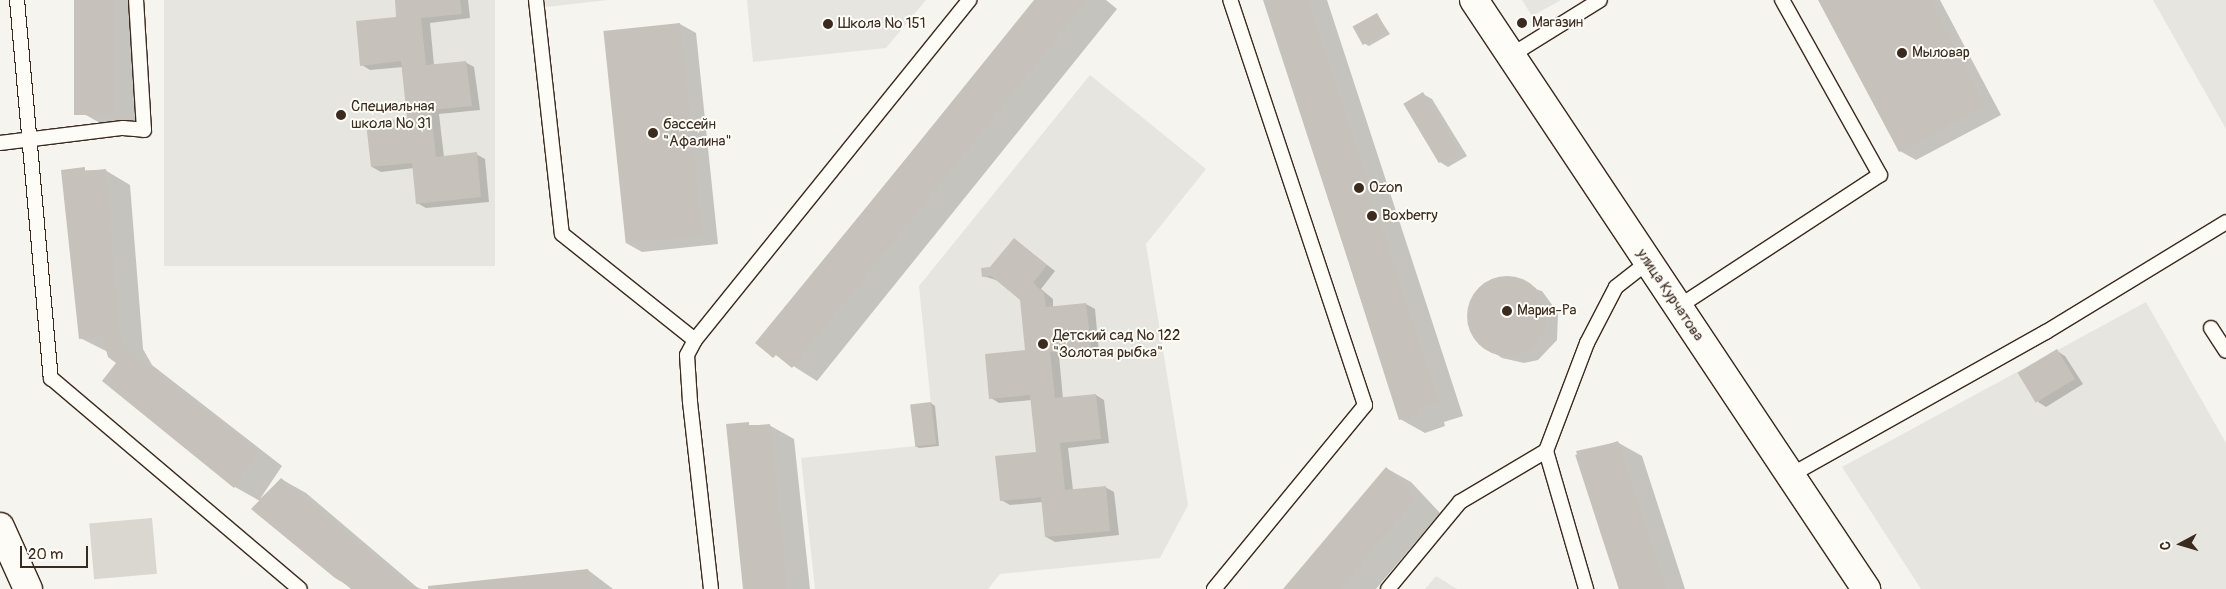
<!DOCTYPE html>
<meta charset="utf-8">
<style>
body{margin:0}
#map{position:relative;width:2226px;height:589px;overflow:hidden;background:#f5f4ee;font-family:Pangolin,sans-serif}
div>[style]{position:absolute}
.built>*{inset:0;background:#e7e5df;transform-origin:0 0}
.green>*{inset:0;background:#dad6d0;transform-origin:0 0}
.shadow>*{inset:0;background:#0003}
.building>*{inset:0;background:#c7c1bb;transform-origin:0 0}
.round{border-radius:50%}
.roads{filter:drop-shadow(1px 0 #3b2a1e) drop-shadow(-1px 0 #3b2a1e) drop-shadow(0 1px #3b2a1e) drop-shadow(0 -1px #3b2a1e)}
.service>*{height:14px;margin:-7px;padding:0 7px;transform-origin:7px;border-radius:7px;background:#fdfcf7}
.tertiary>*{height:28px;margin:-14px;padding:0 14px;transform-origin:14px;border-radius:14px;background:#fdfcf7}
.secondary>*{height:28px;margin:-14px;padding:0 14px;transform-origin:14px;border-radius:14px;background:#fdfcf7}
.dots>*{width:14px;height:14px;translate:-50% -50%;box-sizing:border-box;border:2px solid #fdfcf7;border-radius:50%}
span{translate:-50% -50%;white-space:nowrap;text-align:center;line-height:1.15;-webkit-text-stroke:4px #fdfcf7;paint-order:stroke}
.poi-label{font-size:15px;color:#3b2a1e}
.left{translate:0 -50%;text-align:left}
.street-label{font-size:15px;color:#3b2a1e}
.north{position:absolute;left:2156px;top:519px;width:50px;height:50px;-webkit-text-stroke:4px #fdfcf7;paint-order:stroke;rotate:264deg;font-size:14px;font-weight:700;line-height:20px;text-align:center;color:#3b2a1e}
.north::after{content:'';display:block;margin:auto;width:18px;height:22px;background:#3b2a1e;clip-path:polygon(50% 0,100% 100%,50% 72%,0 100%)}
.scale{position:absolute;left:20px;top:546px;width:68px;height:22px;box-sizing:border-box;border:2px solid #3b2a1e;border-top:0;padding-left:6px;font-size:15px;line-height:18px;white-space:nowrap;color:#3b2a1e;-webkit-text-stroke:4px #fdfcf7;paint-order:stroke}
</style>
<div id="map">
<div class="built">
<i style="left:164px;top:0;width:331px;height:266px"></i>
<i style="clip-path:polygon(545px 0,608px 0,546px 7px)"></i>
<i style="clip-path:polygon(747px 0,926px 0,886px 48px,753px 62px)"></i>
<i style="clip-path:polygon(1522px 0,1561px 0,1532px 16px)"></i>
<i style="clip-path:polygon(2153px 0,2226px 0,2226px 129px)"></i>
<i style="clip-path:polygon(1090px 75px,1206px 169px,1146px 244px,1188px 505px,1160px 558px,1000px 574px,988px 589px,815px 589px,801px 458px,935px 444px,919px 286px)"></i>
<i style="clip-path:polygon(2146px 302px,2226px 443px,2226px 589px,1921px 589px,1842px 467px)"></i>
<i style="clip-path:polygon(1436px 576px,1457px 589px,1425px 589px)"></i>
</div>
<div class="green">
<i style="left:152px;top:518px;width:56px;height:63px;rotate:85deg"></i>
</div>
<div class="shadow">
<i style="clip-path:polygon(74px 0,137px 0,150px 120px,109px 128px,84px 114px)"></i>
<i style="clip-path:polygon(396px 0,468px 0,470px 18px,430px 23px,434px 65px,465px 62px,474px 67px,480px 110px,439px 114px,444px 157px,476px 154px,485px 159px,489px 202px,426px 208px,417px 203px,414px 168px,381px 172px,372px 167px,408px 120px,403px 67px,370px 70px,362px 65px,398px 18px)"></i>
<i style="clip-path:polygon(1034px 0,1106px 0,1117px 9px,817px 381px,757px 343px)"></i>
<i style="clip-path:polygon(1263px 0,1327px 0,1463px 416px,1444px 422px,1445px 426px,1425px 433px,1400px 419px)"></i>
<i style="clip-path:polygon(1820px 0,1940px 0,2001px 115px,1916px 160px,1900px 151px)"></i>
<i style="clip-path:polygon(1377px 15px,1390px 34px,1369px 46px,1365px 44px)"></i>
<i style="clip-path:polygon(680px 24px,696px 33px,718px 244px,642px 252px,626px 243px)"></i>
<i style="clip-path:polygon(1423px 94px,1432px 99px,1467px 156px,1448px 167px,1440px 162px)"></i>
<i style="clip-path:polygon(105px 170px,130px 185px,143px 349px,152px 365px,282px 466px,260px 499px,281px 479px,306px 493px,419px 589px,351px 589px,252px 509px,260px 501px,235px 487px,108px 352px,80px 338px,63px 171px)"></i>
<i style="clip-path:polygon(1014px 239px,1055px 271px,1041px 289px,1053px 299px,1053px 307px,1086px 304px,1095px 309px,1099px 352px,1059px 356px,1063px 399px,1096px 395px,1104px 400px,1109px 443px,1068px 448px,1073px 490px,1105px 487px,1114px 492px,1119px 535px,1055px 542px,1046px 537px,1043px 502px,1010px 505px,1001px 500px,1037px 453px,1032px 400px,999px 403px,991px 398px,1027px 351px,1021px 299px,999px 281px,983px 276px)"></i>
<i style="clip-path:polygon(1500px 278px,1542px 291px,1558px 313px,1557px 340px,1538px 360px,1524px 363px,1502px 358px,1478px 342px,1468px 317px,1477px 291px)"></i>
<i style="clip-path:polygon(2057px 351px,2065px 356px,2083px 384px,2046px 407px,2038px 402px)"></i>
<i style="clip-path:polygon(931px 403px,935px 406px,939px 446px,919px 448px,915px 446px)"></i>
<i style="clip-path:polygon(727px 425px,769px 425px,794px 439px,810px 589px,744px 589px)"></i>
<i style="clip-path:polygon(1617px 442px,1642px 456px,1685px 589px,1621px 589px,1576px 451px)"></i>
<i style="clip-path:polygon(1386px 468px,1411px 482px,1440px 513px,1376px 589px,1285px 589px)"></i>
<i style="clip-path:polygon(588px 570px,613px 589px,437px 589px)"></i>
</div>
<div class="building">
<i style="left:74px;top:0;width:41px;height:115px"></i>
<i style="clip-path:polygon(395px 0,460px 0,462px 14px,421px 18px,426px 65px,466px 61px,472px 106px,431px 110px,436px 157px,477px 152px,481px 197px,416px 204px,412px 163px,371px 167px,366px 123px,407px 118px,401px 61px,360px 66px,356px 21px,396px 17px)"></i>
<i style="clip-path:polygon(1036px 0,1088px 0,792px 368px,776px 355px,773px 358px,755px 343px)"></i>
<i style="clip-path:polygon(1265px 0,1308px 0,1439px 402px,1420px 408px,1422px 412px,1399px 420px)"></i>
<i style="clip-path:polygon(1818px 0,1929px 0,1986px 105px,1899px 152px)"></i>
<i style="left:1377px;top:13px;width:21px;height:28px;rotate:61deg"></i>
<i style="left:680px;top:23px;width:213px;height:77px;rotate:84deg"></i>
<i style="left:1423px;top:92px;width:69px;height:23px;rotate:59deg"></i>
<i style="clip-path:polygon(85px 167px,85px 171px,106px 169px,119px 334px,128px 350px,258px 451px,234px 488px,102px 381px,116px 363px,108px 357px,102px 336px,79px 339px,61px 170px)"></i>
<i style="clip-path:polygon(1014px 238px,1047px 265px,1033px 283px,1044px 293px,1046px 307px,1086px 303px,1091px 347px,1050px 352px,1055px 398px,1096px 394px,1101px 439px,1060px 443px,1065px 490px,1106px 486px,1110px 531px,1045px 537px,1041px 497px,1000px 501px,995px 456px,1036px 452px,1030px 395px,989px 399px,985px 354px,1025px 350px,1020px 300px,991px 276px,982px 277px,981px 268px,990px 267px)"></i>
<i class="round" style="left:1467px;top:276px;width:80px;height:80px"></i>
<i style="left:2057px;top:349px;width:35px;height:46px;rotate:59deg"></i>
<i style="left:931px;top:402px;width:42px;height:21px;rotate:83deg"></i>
<i style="clip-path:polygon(749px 422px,749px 426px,770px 424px,787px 589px,743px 589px,726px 424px)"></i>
<i style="left:1618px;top:441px;width:156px;height:45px;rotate:72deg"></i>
<i style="clip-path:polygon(1386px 467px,1416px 498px,1340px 589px,1283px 589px)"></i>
<i style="clip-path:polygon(281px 478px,407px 584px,422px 589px,354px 589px,335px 578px,251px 509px)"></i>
<i style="clip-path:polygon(588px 569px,590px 589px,428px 589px,428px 586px)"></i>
</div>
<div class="roads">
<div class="service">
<i style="left:17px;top:0;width:380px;rotate:84.9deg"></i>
<i style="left:51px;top:378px;width:326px;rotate:40.3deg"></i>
<i style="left:536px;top:0;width:235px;rotate:83.7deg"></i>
<i style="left:562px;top:234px;width:170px;rotate:38.6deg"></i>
<i style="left:695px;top:340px;width:17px;rotate:118deg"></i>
<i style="left:687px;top:355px;width:47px;rotate:86.3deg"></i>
<i style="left:690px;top:402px;width:188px;rotate:83.6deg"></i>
<i style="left:1513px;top:54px;width:102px;rotate:-31.8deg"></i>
<i style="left:0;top:143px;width:124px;rotate:-7deg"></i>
<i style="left:123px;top:128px;width:21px;rotate:5deg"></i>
<i style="left:144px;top:130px;width:130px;rotate:-93.5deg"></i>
<i style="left:1678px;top:307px;width:241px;rotate:-33.2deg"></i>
<i style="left:1880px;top:175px;width:201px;rotate:-119.2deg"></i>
<i style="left:2211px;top:328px;width:27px;rotate:57deg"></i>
<i style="left:695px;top:340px;width:437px;rotate:-51.1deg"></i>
<i style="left:1546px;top:451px;width:144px;rotate:73.8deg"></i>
<i style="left:1791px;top:475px;width:292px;rotate:-29.3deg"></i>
<i style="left:2046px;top:332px;width:211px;rotate:-31.4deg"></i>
<i style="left:1214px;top:589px;width:238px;rotate:-50.6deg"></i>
<i style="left:1365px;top:405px;width:427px;rotate:-108.4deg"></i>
<i style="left:1388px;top:589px;width:113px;rotate:-50.4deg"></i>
<i style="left:1460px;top:502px;width:100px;rotate:-30.7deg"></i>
<i style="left:1546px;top:451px;width:116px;rotate:-69.2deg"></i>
<i style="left:1587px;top:343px;width:63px;rotate:-62.6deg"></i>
<i style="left:1616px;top:287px;width:41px;rotate:-38deg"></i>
</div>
<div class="tertiary">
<i style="left:0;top:527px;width:68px;rotate:65.7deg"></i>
</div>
<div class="secondary">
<i style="left:1474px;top:0;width:708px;rotate:56.35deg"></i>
</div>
</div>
<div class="dots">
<i style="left:1522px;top:23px;background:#3b2a1e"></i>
<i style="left:828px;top:24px;background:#3b2a1e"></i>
<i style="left:1902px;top:53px;background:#3b2a1e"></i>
<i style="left:341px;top:115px;background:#3b2a1e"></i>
<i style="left:653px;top:133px;background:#3b2a1e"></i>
<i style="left:1359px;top:188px;background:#3b2a1e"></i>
<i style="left:1372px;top:216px;background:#3b2a1e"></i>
<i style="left:1507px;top:311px;background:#3b2a1e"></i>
<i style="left:1043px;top:344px;background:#3b2a1e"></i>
</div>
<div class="poi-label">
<span class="left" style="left:1532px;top:23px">Магазин</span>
<span class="left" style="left:838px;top:24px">Школа № 151</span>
<span class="left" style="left:1912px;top:53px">Мыловар</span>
<span class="left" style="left:351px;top:115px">Специальная<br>школа № 31</span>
<span class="left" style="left:663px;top:133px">бассейн<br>"Афалина"</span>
<span class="left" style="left:1369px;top:188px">Ozon</span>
<span class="left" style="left:1382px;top:216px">Boxberry</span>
<span class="left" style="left:1517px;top:311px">Мария-Ра</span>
<span class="left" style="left:1053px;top:344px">Детский сад № 122<br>"Золотая рыбка"</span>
</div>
<div class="street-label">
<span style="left:1670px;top:295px;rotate:56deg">улица Курчатова</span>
</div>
<div class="north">С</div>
<div class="scale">20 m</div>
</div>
